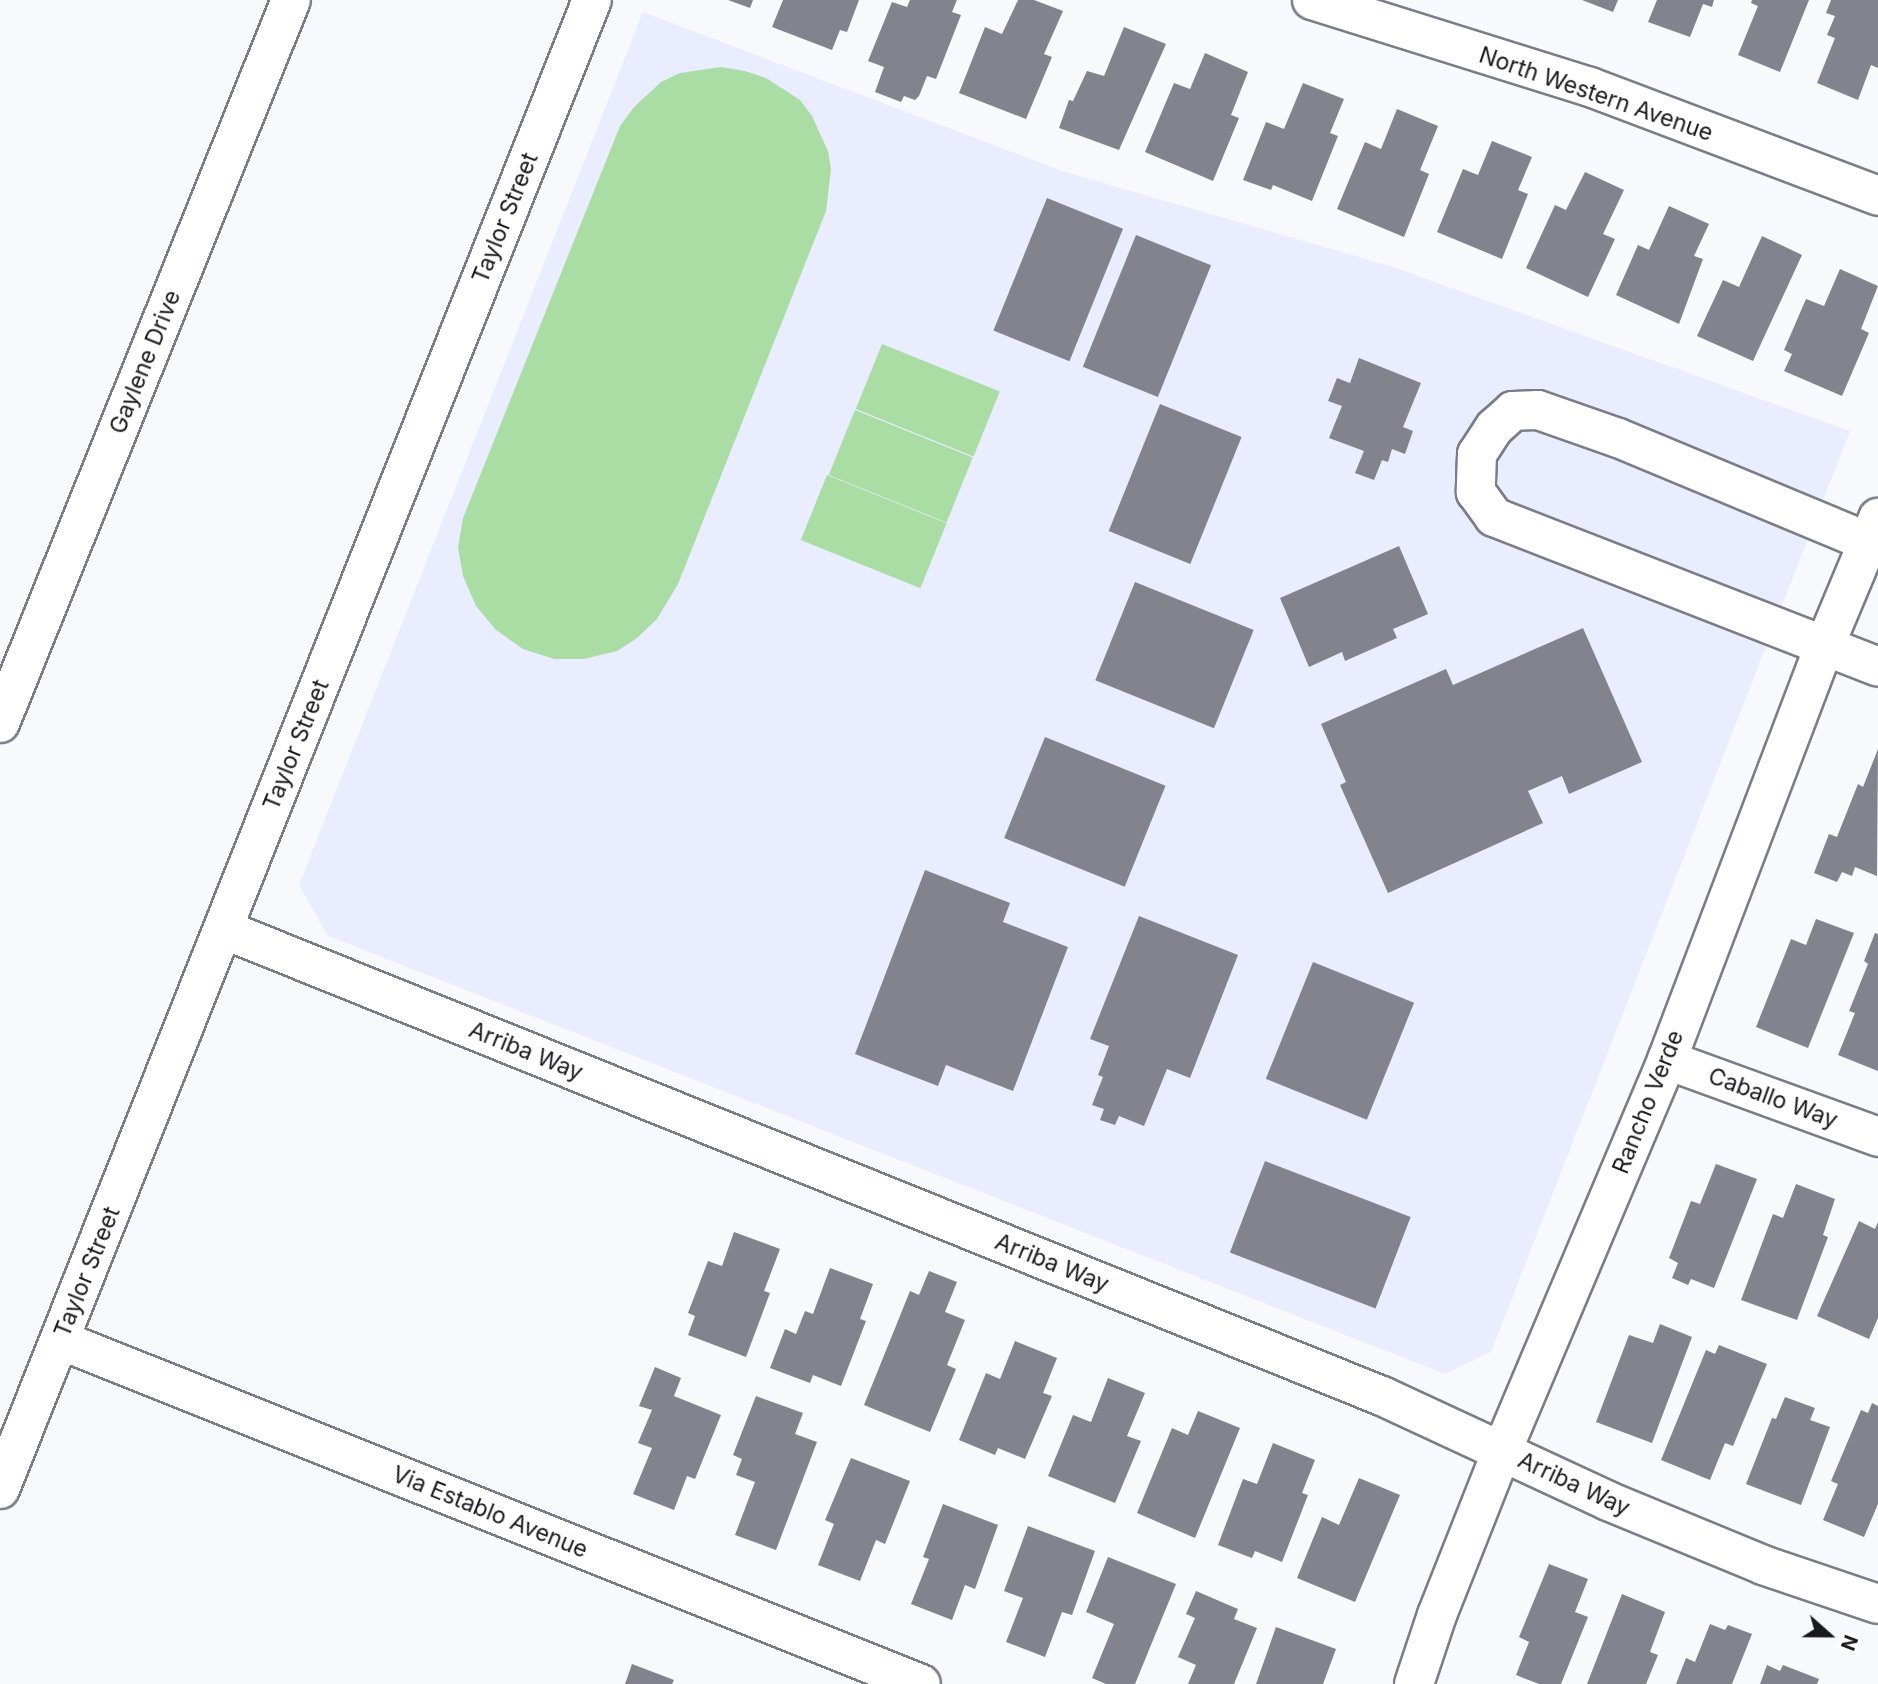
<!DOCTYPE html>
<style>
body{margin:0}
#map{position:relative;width:1878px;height:1684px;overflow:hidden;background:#f8f9fd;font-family:Inter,sans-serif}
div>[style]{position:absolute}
.built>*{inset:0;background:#eaedff}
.green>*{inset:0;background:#a9dda4;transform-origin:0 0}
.building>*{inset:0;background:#82838c;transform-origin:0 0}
.roads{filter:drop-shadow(2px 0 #7b7d86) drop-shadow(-2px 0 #7b7d86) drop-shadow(0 2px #7b7d86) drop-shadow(0 -2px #7b7d86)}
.minor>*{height:38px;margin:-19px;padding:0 19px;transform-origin:19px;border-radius:19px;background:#fff}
span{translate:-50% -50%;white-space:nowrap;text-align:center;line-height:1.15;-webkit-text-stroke:5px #fff;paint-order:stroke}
.street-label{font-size:23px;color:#19191d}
.north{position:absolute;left:1794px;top:1600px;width:70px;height:70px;-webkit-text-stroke:5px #fff;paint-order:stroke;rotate:111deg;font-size:19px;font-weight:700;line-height:28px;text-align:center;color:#19191d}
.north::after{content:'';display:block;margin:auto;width:24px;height:32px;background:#19191d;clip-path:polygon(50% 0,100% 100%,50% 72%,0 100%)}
</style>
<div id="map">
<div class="built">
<i style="clip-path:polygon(643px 12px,1062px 171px,1390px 266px,1850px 431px,1491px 1352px,1445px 1374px,328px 936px,299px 885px)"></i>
</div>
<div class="green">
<i style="clip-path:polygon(721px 67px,745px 71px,766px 78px,800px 100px,812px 116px,828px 151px,831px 169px,826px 211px,678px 584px,657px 619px,637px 638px,617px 651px,584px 659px,554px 659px,523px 649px,496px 630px,476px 606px,463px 576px,458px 547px,463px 518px,620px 126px,634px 107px,661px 82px,680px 73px)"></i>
<i style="left:882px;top:344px;width:127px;height:70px;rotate:22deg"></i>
<i style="left:855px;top:410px;width:127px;height:70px;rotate:22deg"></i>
<i style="left:827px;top:475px;width:129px;height:70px;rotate:22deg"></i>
</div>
<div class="building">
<i style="clip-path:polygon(728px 0,753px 0,750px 8px)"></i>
<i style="clip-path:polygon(783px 0,859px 0,847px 32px,840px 30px,832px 50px,772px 27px)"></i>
<i style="clip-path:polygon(910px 0,957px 0,952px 12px,961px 15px,936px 79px,927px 76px,919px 96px,915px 100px,904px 96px,901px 102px,875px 92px,884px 67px,868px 61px,892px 2px,907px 7px)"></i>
<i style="clip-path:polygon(1018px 0,1034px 0,1063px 11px,1044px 54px,1052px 57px,1026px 119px,959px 93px,985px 27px,1002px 34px)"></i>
<i style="clip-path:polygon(1582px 0,1618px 0,1613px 12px)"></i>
<i style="clip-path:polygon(1657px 0,1714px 0,1712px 7px,1703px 4px,1690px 37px,1648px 22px)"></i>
<i style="clip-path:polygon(1752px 0,1809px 0,1780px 72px,1738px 55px,1758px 6px,1751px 3px)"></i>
<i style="clip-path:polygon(1831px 0,1878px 0,1878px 68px,1871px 65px,1858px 100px,1817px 83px,1835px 38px,1827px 35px,1835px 16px,1826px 13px)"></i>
<i style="clip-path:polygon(1124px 27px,1166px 44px,1119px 150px,1059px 128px,1069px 100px,1073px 101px,1087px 71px,1104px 76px)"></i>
<i style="clip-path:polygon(1205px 53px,1248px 72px,1231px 115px,1239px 118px,1213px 181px,1145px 152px,1174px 83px,1190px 89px)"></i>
<i style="clip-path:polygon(1303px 83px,1344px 99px,1330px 133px,1338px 136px,1312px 201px,1273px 185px,1271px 190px,1243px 180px,1266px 122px,1284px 129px)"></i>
<i style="clip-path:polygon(1397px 109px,1438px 126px,1420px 170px,1429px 174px,1404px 237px,1337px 209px,1365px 142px,1381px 149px)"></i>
<i style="clip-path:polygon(1492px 141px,1532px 157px,1518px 190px,1528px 194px,1502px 259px,1437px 232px,1463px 169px,1478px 175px)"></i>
<i style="clip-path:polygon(1585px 172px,1624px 190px,1603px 234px,1615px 239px,1588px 297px,1526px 268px,1555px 205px,1566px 210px)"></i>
<i style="left:1047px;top:198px;width:82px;height:143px;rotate:22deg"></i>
<i style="clip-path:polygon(1669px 206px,1709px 224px,1694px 256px,1703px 259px,1679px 324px,1616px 295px,1638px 245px,1649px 250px)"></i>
<i style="left:1136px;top:235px;width:81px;height:142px;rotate:22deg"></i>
<i style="clip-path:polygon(1762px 236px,1802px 255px,1753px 361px,1697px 336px,1723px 280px,1739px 287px)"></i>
<i style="clip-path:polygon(1840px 269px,1878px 286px,1861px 329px,1869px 333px,1842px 396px,1784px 371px,1792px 354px,1784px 350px,1806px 299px,1824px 306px)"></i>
<i style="clip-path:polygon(1359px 358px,1421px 383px,1403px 427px,1413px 431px,1405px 454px,1392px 449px,1388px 462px,1382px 460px,1374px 480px,1355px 473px,1364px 451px,1329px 438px,1342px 406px,1328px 401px,1337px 378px,1350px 383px)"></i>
<i style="left:1160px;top:404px;width:88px;height:137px;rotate:22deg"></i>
<i style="clip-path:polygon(1399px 546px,1428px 614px,1393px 629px,1397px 638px,1345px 661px,1342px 652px,1309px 667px,1280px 598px)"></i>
<i style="left:1135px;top:582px;width:128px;height:106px;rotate:22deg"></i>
<i style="clip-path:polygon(1583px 628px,1642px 762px,1569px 794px,1562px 776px,1528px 791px,1543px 823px,1388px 893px,1340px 785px,1346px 782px,1321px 724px,1446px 669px,1453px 685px)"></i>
<i style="left:1045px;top:737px;width:130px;height:109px;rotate:22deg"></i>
<i style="clip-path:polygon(1878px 749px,1877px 876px,1855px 867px,1852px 876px,1842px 872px,1837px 882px,1814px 873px,1829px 834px,1837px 837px,1858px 784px,1863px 787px)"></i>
<i style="clip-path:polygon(925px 870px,1010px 903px,1003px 922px,1068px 947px,1013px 1091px,946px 1065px,938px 1086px,855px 1054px)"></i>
<i style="clip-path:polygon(1139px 916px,1238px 955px,1190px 1078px,1167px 1069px,1144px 1126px,1119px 1116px,1115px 1125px,1100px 1120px,1104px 1109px,1092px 1105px,1103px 1077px,1098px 1075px,1109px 1046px,1090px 1039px)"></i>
<i style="clip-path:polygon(1816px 919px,1854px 933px,1808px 1048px,1756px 1027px,1791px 939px,1806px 945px)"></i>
<i style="clip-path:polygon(1875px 933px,1878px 934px,1878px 1071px,1838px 1055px,1855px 1013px,1849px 1011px,1868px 964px,1864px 961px)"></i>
<i style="left:1313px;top:962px;width:109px;height:126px;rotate:22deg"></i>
<i style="left:1265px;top:1161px;width:156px;height:98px;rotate:21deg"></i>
<i style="clip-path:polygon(1716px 1164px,1757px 1179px,1714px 1288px,1691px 1279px,1688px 1285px,1672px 1278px,1678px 1263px,1669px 1258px,1691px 1201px,1700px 1204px)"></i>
<i style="clip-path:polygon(1796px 1184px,1835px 1199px,1823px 1235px,1828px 1237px,1797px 1320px,1741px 1300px,1773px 1214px,1783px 1218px)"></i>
<i style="clip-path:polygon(1859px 1221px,1875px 1229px,1878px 1222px,1878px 1318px,1869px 1339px,1817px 1316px)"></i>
<i style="clip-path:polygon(734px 1232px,780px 1249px,764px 1291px,770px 1293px,746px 1357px,688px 1335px,695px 1316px,688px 1313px,708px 1261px,722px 1266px)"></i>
<i style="clip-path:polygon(830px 1268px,873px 1284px,860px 1319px,866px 1321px,841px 1386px,813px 1375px,810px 1383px,770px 1368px,785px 1329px,796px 1334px,805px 1311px,813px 1314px)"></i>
<i style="clip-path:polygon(929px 1271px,957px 1282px,945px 1312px,965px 1320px,947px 1365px,956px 1369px,930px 1432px,864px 1405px,910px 1291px,919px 1295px)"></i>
<i style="clip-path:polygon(1660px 1324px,1692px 1337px,1652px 1443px,1596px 1422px,1629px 1335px,1653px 1343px)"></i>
<i style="clip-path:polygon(1015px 1341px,1057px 1358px,1043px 1393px,1052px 1396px,1025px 1459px,998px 1448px,995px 1455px,959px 1440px,986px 1373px,1000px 1379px)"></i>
<i style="clip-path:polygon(1719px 1345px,1767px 1364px,1733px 1446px,1725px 1443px,1710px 1480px,1661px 1460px,1706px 1350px,1715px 1354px)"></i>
<i style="clip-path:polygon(655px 1367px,681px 1378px,674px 1396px,721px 1415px,695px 1479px,687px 1476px,674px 1510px,633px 1494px,652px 1448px,638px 1443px,652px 1410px,639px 1406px)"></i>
<i style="clip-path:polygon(1108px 1378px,1145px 1393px,1127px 1436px,1141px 1441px,1115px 1503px,1048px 1476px,1073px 1415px,1091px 1422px)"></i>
<i style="clip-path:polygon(756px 1396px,803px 1413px,795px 1434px,817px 1442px,776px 1550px,735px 1535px,755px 1482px,736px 1475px,742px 1459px,733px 1455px)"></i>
<i style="clip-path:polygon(1785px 1397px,1815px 1408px,1810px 1420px,1830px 1427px,1801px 1505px,1746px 1484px,1772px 1418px,1776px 1419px)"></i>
<i style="clip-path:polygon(1872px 1403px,1878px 1406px,1878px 1504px,1864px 1537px,1823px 1520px,1838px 1484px,1831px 1481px,1861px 1410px,1868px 1413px)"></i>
<i style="clip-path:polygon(1198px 1411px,1240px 1428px,1195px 1538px,1137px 1513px,1172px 1428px,1188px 1435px)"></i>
<i style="clip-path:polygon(1273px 1443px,1315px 1460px,1302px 1493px,1308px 1495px,1282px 1562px,1255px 1551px,1252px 1558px,1218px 1545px,1243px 1479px,1257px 1484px)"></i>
<i style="clip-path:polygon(851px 1458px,910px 1481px,885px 1544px,876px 1540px,860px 1581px,818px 1565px,834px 1524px,825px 1520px)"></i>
<i style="clip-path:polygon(1359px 1478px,1400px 1495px,1355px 1602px,1297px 1578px,1322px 1517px,1339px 1525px)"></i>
<i style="clip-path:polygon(943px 1504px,998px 1525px,975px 1589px,965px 1585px,952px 1620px,911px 1604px,929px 1559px,923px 1557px)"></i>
<i style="clip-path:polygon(1028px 1526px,1095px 1551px,1072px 1615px,1062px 1612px,1045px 1657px,1006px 1642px,1023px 1598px,1004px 1591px)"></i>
<i style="clip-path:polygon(1108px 1557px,1176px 1584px,1135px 1684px,1106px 1684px,1092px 1678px,1114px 1624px,1086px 1612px)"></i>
<i style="clip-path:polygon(1549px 1564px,1588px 1579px,1575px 1612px,1588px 1617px,1561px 1684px,1539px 1684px,1516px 1675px,1529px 1642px,1519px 1637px)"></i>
<i style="clip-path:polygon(1196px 1591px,1238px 1609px,1234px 1619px,1257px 1628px,1234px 1684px,1188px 1684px,1196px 1665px,1178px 1657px,1195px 1618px,1186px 1614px)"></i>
<i style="clip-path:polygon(1622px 1594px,1665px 1612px,1650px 1652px,1658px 1655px,1646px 1684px,1587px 1684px)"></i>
<i style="clip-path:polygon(1710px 1624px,1725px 1630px,1728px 1625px,1752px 1634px,1732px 1684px,1676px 1684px,1686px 1658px,1695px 1662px)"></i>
<i style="clip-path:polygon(1276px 1627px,1336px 1649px,1323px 1684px,1256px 1684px)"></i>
<i style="clip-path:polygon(632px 1664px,674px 1680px,672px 1684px,625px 1684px)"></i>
<i style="clip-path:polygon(1767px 1665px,1780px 1671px,1783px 1665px,1819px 1679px,1817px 1684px,1760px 1684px)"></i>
</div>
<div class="roads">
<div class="minor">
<i style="left:1312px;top:0;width:291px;rotate:17.4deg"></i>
<i style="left:1590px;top:87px;width:308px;rotate:20.7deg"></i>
<i style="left:1868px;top:542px;width:271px;rotate:-157.4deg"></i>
<i style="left:1618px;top:438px;width:85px;rotate:-160.7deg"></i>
<i style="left:1538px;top:410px;width:25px;rotate:178deg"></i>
<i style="left:1513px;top:411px;width:25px;rotate:138deg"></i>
<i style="left:1494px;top:428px;width:31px;rotate:123deg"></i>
<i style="left:1477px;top:454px;width:38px;rotate:92deg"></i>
<i style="left:1476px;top:492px;width:31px;rotate:54deg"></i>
<i style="left:1494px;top:517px;width:412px;rotate:21.3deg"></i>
<i style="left:0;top:723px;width:779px;rotate:-68.08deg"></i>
<i style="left:223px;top:929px;width:1250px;rotate:21.95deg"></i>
<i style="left:1382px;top:1396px;width:249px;rotate:24.9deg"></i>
<i style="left:1608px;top:1501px;width:168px;rotate:22.4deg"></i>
<i style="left:1763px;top:1565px;width:121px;rotate:18.7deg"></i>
<i style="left:1667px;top:1060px;width:225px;rotate:20deg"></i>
<i style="left:60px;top:1340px;width:927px;rotate:21.78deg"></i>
<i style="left:0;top:1489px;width:1602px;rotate:-68.32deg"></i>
<i style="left:1414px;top:1684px;width:73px;rotate:-71.6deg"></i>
<i style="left:1437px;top:1615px;width:176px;rotate:-68.4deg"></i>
<i style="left:1502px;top:1451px;width:424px;rotate:-67.1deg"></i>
<i style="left:1667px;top:1060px;width:444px;rotate:-69.2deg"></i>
<i style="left:1825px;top:645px;width:138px;rotate:-67.3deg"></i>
</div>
</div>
<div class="street-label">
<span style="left:1596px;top:94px;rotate:19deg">North Western Avenue</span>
<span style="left:505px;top:218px;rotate:-68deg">Taylor Street</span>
<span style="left:145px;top:362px;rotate:-68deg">Gaylene Drive</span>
<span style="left:296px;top:745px;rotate:-68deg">Taylor Street</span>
<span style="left:526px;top:1051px;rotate:22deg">Arriba Way</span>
<span style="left:1773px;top:1098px;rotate:20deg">Caballo Way</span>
<span style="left:1648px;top:1102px;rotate:-68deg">Rancho Verde</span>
<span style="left:1052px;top:1263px;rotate:22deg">Arriba Way</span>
<span style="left:87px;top:1272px;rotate:-68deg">Taylor Street</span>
<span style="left:1574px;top:1484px;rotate:25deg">Arriba Way</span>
<span style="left:490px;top:1512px;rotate:22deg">Via Establo Avenue</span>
</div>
<div class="north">N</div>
</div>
